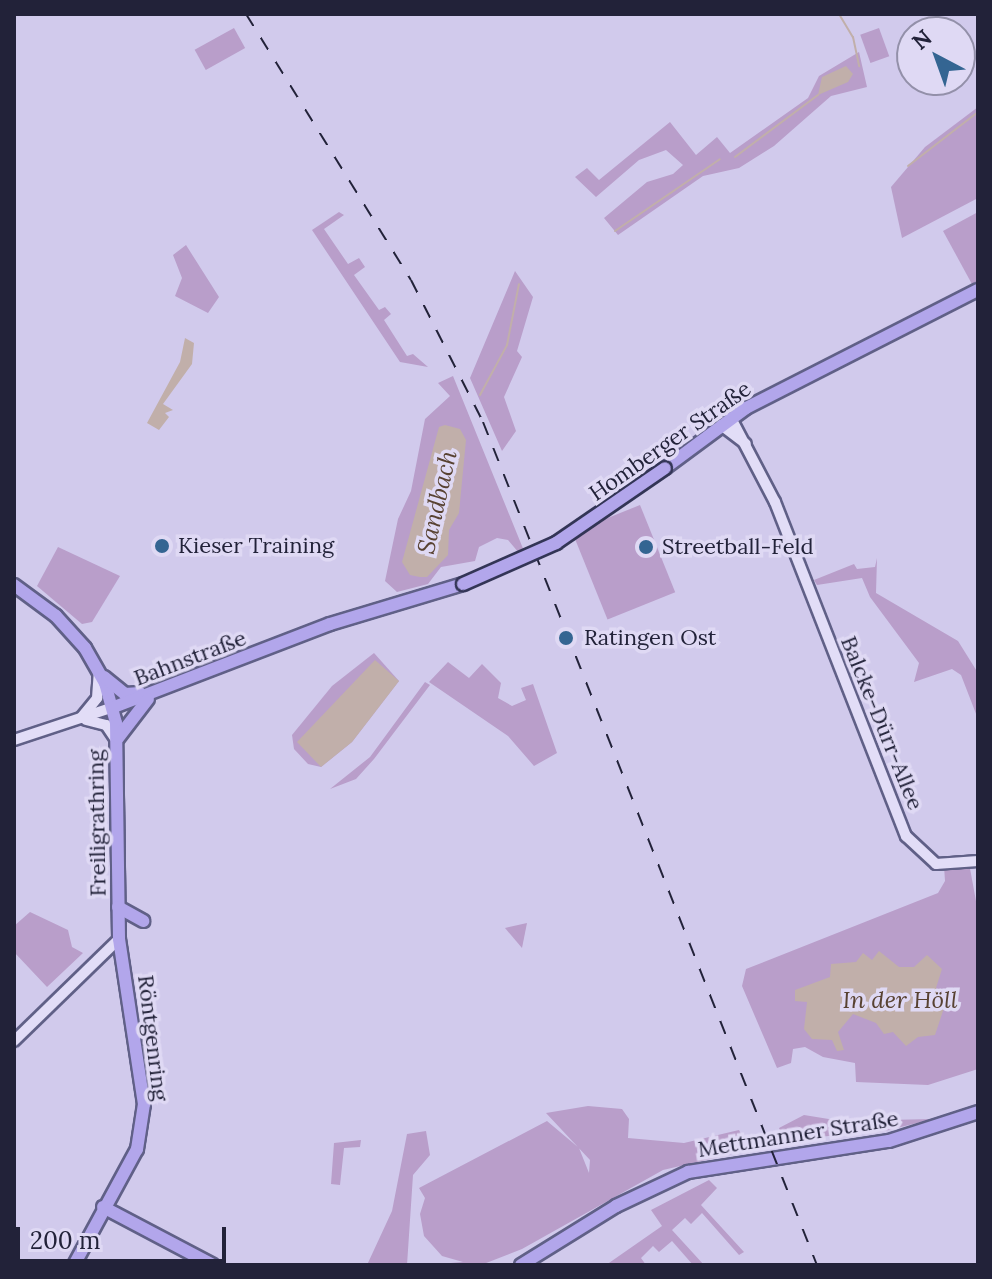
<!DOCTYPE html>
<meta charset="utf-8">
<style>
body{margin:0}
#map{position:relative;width:992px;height:1279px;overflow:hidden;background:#d1caec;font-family:Lora,serif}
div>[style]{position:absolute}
.green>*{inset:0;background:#b99eca;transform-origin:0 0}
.water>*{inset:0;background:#c1afaa}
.stream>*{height:2px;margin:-1px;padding:0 1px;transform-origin:1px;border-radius:1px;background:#c1afaa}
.roads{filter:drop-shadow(2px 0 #606087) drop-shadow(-2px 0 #606087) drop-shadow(0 2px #606087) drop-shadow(0 -2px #606087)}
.minor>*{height:10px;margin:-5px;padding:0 5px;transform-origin:5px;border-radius:5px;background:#e2ddf7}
.major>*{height:12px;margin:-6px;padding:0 6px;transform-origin:6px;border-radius:6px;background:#b2a6eb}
.rail>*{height:2px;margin-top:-1px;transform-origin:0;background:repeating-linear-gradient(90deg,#222239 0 14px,transparent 0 28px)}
.bridges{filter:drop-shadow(2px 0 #333556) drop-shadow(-2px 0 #333556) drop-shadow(0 2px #333556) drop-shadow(0 -2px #333556)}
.major-bridge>*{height:12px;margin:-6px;padding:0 6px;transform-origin:6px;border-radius:6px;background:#b2a6eb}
.dots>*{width:22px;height:22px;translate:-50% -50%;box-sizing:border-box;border:4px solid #dfd9f4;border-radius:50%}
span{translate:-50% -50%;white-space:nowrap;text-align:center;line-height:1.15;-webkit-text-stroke:7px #dfd9f4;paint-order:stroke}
.street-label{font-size:22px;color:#222239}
.poi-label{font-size:22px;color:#222239}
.left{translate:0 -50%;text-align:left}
.water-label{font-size:24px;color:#584232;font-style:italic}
.frame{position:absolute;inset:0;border:16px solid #222239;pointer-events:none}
.north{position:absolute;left:896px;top:16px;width:80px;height:80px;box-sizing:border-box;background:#dfd9f4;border:2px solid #9390a9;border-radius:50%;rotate:319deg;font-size:22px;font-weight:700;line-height:32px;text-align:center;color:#222239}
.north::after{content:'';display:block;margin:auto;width:28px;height:36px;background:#346592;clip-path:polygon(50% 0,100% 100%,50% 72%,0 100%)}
.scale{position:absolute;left:16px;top:1227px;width:210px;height:36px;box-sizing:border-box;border:4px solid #222239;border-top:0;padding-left:10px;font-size:24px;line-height:28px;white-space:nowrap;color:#222239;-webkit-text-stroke:6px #dfd9f4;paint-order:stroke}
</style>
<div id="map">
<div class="green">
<i style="left:234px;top:28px;width:23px;height:45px;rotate:61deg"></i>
<i style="left:879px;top:28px;width:30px;height:20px;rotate:70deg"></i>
<i style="clip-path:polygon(859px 52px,867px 87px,831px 96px,774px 146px,739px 168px,703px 176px,618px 235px,604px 218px,647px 182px,673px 174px,683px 165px,666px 150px,639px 160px,596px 197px,575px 177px,587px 168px,599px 180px,670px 122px,696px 155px,717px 137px,730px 153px,808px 98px,819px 76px)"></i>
<i style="clip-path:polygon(978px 107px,978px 198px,902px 238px,891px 187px,925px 147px)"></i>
<i style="clip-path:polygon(339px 212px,344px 215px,324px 229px,348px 264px,359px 258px,365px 267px,354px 275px,379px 310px,385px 307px,391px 314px,384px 320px,407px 356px,413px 354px,428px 367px,400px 362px,312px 230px)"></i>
<i style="clip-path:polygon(978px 212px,978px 283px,973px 286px,943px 231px)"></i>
<i style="clip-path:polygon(186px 245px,219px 297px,208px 313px,175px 296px,182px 278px,173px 255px)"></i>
<i style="clip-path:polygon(515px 271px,533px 297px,517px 351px,522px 357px,504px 397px,516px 431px,502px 451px,470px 378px)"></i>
<i style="clip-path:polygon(453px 376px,524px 551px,519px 553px,508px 540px,497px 538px,479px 547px,475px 561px,441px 567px,428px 584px,397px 592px,385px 581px,398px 519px,411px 491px,425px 419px,450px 396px,438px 383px)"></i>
<i style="left:640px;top:505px;width:94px;height:73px;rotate:68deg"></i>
<i style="clip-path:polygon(58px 547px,120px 576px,92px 622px,82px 624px,37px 586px)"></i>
<i style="clip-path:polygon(877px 558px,876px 593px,958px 641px,978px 673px,978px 719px,961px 675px,952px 669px,914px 682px,919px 663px,870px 597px,862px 578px,817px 585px,814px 580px,854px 564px,857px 569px,875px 567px)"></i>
<i style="clip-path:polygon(374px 653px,399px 681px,352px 742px,321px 767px,308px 764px,294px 749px,292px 735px,332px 686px)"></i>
<i style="clip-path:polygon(448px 662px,469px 678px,482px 664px,501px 683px,498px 698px,512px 706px,526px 700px,521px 688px,533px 684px,557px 753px,534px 766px,508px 736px,429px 682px)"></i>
<i style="clip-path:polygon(425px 682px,430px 685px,374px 759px,356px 779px,330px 789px,370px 757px)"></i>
<i style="clip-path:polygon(969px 863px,978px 912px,978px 1069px,928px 1085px,856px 1082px,855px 1063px,823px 1057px,805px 1047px,793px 1049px,791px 1063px,777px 1068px,742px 986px,746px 969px,938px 893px,945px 881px,944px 866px)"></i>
<i style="clip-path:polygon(30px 912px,68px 930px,72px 947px,83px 953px,47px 987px,14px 952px,14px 926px)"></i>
<i style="clip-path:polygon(527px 923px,522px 948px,505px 928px)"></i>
<i style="clip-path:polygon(588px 1106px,622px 1109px,629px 1119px,628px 1138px,684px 1143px,739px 1130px,749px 1150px,663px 1170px,522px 1249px,481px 1265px,426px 1265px,463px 1262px,442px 1256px,424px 1236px,420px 1214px,425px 1198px,419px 1188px,547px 1121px,579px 1148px,589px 1173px,590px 1160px,546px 1113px)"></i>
<i style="clip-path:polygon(804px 1115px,841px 1121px,933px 1119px,885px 1131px,784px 1140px,779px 1128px)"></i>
<i style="clip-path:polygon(426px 1131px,430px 1155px,413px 1175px,407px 1265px,367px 1265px,392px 1211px,407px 1134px)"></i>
<i style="clip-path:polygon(361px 1140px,360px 1147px,344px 1148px,340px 1185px,331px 1184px,334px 1143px)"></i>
<i style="clip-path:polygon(709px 1180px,717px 1188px,701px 1205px,744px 1252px,739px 1255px,702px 1213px,691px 1224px,685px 1218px,672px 1230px,704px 1265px,693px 1265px,672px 1241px,659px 1252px,653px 1246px,641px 1258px,646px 1265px,606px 1265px,662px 1226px,651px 1210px)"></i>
</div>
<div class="water">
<i style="clip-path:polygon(846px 66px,853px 74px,848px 82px,818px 95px,822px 77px)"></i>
<i style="clip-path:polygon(185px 338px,194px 343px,192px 364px,163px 404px,173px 410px,165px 413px,169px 417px,159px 430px,147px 423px,180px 362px)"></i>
<i style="clip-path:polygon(445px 425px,460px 429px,466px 440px,459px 513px,449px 530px,448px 555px,427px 577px,420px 577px,410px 575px,402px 562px,439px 427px)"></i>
<i style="clip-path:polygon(375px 660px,399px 681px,352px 742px,321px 767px,297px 742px)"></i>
<i style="clip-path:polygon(879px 951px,899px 967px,914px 967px,927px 955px,942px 969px,936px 988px,947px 999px,935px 1035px,918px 1037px,906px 1046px,893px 1032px,884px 1034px,876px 1023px,853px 1014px,838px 1032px,844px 1050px,837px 1051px,832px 1040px,812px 1039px,804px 1029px,807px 1002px,795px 1001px,795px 990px,830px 977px,831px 964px,856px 962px,863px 953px,872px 960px)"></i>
</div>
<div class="stream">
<i style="left:839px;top:14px;width:27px;rotate:59deg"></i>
<i style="left:853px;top:37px;width:30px;rotate:78deg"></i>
<i style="left:735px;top:157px;width:104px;rotate:-36.8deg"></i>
<i style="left:908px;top:166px;width:88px;rotate:-37.6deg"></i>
<i style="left:615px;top:231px;width:127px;rotate:-34.4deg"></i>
<i style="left:480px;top:395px;width:57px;rotate:-61.6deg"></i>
<i style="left:507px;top:345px;width:62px;rotate:-78.9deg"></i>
</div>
<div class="roads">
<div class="minor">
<i style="left:731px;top:418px;width:95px;rotate:62.4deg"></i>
<i style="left:775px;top:502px;width:359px;rotate:68.6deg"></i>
<i style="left:906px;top:836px;width:41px;rotate:43deg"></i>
<i style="left:936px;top:864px;width:42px;rotate:-4.1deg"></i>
<i style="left:721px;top:425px;width:31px;rotate:37deg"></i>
<i style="left:81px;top:718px;width:26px;rotate:-51deg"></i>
<i style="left:97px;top:698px;width:26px;rotate:-86deg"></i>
<i style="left:86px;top:720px;width:21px;rotate:14deg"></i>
<i style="left:106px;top:725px;width:18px;rotate:56deg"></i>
<i style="left:14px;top:740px;width:105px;rotate:-18.3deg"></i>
<i style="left:14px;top:1041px;width:146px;rotate:-44.2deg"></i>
</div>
<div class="major">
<i style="left:665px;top:468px;width:101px;rotate:-36.5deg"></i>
<i style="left:746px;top:408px;width:260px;rotate:-27deg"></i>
<i style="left:14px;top:585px;width:52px;rotate:36.4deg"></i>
<i style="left:56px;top:616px;width:43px;rotate:47.8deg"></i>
<i style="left:85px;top:648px;width:40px;rotate:60.3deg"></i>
<i style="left:105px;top:683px;width:41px;rotate:74.6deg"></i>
<i style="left:116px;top:723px;width:216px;rotate:89.2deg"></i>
<i style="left:119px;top:939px;width:167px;rotate:81.4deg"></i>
<i style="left:144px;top:1104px;width:46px;rotate:98.8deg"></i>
<i style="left:137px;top:1149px;width:132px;rotate:118.5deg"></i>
<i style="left:104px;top:677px;width:27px;rotate:39deg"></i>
<i style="left:125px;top:694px;width:15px;rotate:-4deg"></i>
<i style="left:114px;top:707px;width:231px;rotate:-21deg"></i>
<i style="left:330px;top:624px;width:139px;rotate:-16.7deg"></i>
<i style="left:118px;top:738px;width:49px;rotate:-52.4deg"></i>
<i style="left:118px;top:907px;width:29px;rotate:29deg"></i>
<i style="left:103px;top:1207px;width:124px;rotate:27.8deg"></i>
<i style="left:521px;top:1265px;width:112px;rotate:-31.8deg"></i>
<i style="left:616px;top:1206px;width:80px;rotate:-25.3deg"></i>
<i style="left:688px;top:1172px;width:203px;rotate:-8.8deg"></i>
<i style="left:889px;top:1141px;width:94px;rotate:-18deg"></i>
</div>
</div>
<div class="rail">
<i style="left:246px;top:14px;width:313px;rotate:58.2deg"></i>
<i style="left:411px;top:280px;width:159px;rotate:63.1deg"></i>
<i style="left:483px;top:422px;width:907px;rotate:68.39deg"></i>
</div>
<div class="bridges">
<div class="major-bridge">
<i style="left:463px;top:584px;width:102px;rotate:-23.8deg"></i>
<i style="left:556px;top:543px;width:132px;rotate:-34.5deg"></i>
</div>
</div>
<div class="dots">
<i style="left:162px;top:546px;background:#346592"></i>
<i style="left:646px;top:547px;background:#346592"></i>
<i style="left:566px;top:638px;background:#346592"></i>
</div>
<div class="street-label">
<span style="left:670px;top:441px;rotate:-35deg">Homberger Straße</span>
<span style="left:190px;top:658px;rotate:-21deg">Bahnstraße</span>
<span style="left:882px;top:723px;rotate:68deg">Balcke-Dürr-Allee</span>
<span style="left:97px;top:823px;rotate:-91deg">Freiligrathring</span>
<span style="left:153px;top:1038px;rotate:83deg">Röntgenring</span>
<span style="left:798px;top:1134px;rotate:-9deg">Mettmanner Straße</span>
</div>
<div class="poi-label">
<span class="left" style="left:178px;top:546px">Kieser Training</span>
<span class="left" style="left:662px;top:547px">Streetball-Feld</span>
<span class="left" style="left:584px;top:638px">Ratingen Ost</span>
</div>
<div class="water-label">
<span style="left:437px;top:502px;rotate:-77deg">Sandbach</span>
<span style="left:900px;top:1000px">In der Höll</span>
</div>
<div class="frame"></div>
<div class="north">N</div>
<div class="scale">200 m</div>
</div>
